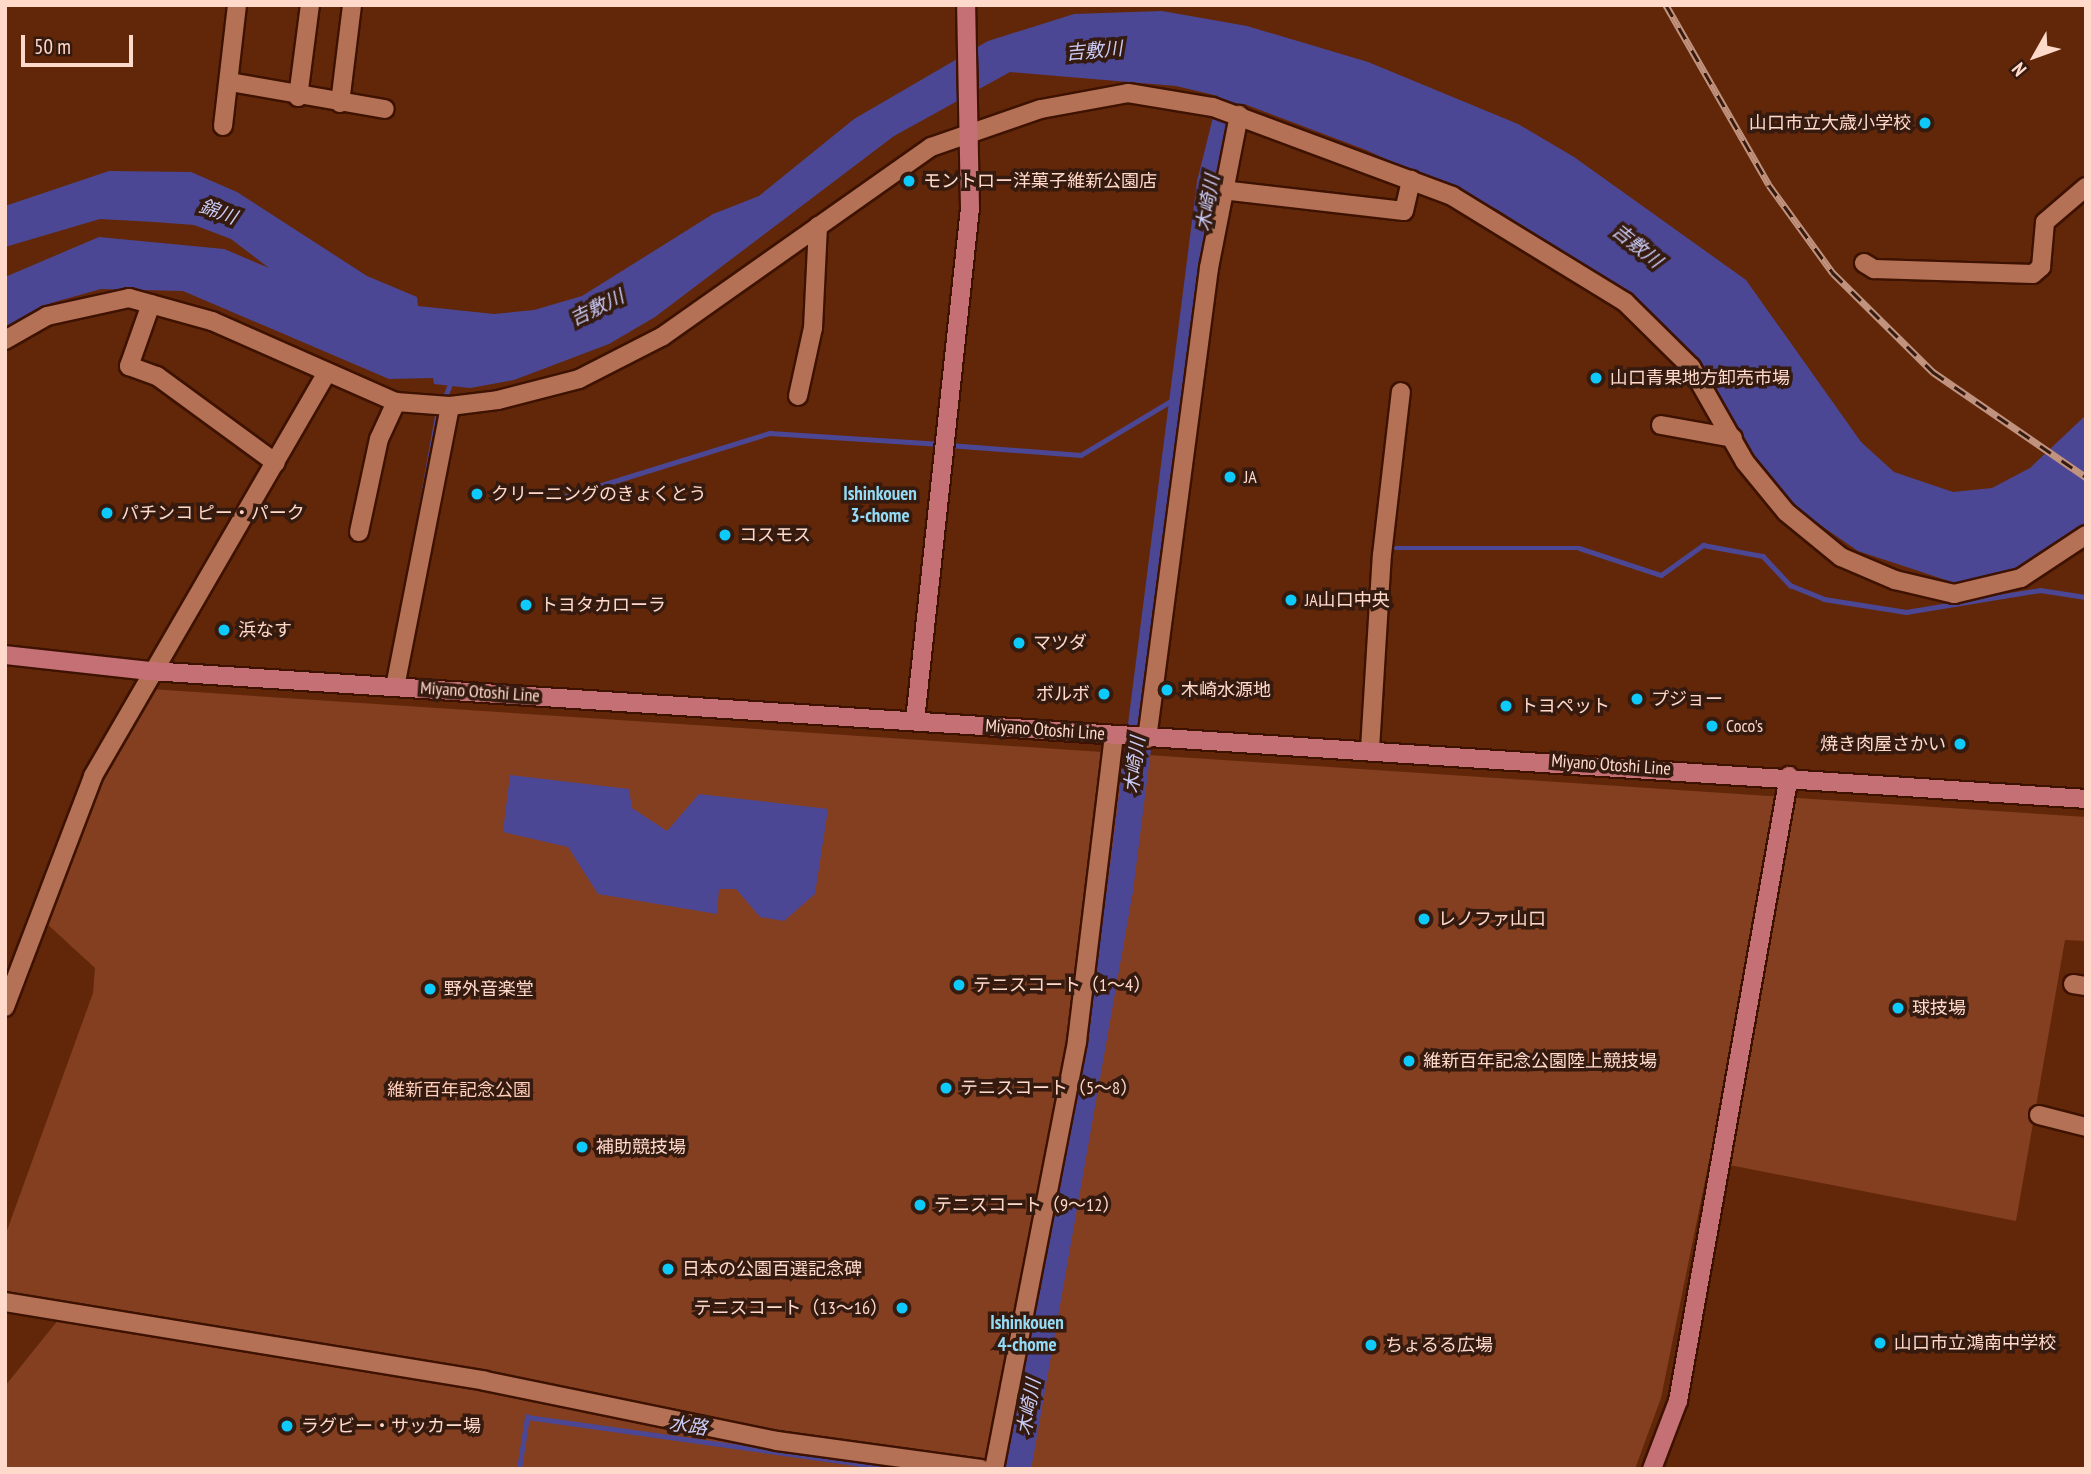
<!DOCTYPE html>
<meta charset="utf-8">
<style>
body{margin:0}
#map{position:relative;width:2091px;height:1474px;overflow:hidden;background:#622709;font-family:"PT Sans Narrow","Noto Sans JP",sans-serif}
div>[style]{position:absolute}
.green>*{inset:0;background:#843e20}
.water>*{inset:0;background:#4c4795}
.stream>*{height:4.5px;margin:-2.25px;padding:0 2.25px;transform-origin:2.25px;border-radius:2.25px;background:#4c4795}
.river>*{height:26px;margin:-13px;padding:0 13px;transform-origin:13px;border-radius:13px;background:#4c4795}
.roads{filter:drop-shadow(2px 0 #3e1200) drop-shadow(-2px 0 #3e1200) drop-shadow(0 2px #3e1200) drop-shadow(0 -2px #3e1200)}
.street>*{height:18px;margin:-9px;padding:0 9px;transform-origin:9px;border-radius:9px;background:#b47155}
.secondary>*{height:18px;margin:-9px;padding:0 9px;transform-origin:9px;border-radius:9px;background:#c47074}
.rail>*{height:7px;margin-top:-3.5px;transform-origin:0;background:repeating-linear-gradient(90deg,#351a0f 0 13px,#c1937e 0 26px);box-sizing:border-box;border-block:2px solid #c1937e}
.dots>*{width:19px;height:19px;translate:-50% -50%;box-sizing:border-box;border:4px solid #351a0f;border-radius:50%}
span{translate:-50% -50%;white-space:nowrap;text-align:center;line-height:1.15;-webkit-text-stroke:7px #351a0f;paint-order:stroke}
.poi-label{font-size:18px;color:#ffd9ca}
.right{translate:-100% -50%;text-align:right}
.left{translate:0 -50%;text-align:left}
.street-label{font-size:18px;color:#ffd9ca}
.park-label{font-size:18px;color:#ffceba}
.water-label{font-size:19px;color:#caccf8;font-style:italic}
.neighbourhood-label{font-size:19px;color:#94dcf6;font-weight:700}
.frame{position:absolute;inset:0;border:7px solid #ffd9ca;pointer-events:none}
.north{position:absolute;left:2000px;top:21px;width:70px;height:70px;-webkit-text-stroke:5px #351a0f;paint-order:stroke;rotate:230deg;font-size:19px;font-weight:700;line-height:28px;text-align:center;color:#ffd9ca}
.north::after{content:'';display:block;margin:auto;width:24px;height:32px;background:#ffd9ca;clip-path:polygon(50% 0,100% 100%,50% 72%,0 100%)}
.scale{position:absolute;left:21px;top:35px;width:112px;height:32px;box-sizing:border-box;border:4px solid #ffd9ca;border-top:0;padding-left:9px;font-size:21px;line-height:24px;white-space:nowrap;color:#ffd9ca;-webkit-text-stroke:5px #351a0f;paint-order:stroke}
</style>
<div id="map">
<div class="green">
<i style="clip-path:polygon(150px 689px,2086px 817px,2086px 941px,2065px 940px,2016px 1221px,1709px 1161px,1661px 1398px,1635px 1469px,5px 1469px,5px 1386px,71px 1304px,5px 1294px,5px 1236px,93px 993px,95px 968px,45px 922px,90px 795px)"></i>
</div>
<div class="water">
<i style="clip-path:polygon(1162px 11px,1247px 26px,1368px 62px,1518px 124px,1574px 157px,1746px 280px,1861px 442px,1894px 472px,1953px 492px,1992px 488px,2030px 468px,2086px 415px,2086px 522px,2022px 570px,1958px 584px,1858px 551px,1791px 505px,1640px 307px,1570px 258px,1498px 210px,1366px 150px,1231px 99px,1176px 86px,1010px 72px,894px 136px,655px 317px,609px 344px,514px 380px,470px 388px,434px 384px,433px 378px,389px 379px,183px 291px,101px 289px,51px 303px,5px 335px,5px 277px,99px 237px,224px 249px,269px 268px,231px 239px,194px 225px,154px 222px,100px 219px,5px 247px,5px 206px,109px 171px,191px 172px,237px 192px,367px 276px,417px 297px,418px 306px,494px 314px,534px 310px,582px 296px,713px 214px,759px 196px,854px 119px,988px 41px,1074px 14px)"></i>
<i style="clip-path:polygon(510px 775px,629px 789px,632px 808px,667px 831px,699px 794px,828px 809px,815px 894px,784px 921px,760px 917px,736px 889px,719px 889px,717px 914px,598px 894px,568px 847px,503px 832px)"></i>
</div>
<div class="stream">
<i style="left:444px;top:399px;width:18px;rotate:-68deg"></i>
<i style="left:949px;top:445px;width:132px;rotate:4.3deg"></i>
<i style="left:1081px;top:455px;width:114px;rotate:-31deg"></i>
<i style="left:563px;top:497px;width:217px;rotate:-17.2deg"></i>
<i style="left:770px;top:433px;width:171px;rotate:3.7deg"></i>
<i style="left:1396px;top:548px;width:183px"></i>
<i style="left:1579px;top:548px;width:86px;rotate:18.2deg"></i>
<i style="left:1661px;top:575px;width:52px;rotate:-35.5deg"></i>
<i style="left:1703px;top:545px;width:61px;rotate:10.4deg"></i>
<i style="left:1763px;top:556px;width:40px;rotate:47deg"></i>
<i style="left:1790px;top:585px;width:37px;rotate:22deg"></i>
<i style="left:1824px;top:599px;width:83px;rotate:9deg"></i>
<i style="left:1906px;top:612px;width:136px;rotate:-9.3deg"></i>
<i style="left:2040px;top:590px;width:47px;rotate:8.7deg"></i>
<i style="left:412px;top:556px;width:148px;rotate:-79.9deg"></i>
<i style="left:519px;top:1469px;width:53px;rotate:-81.3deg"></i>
<i style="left:527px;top:1417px;width:374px;rotate:8deg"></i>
</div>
<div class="river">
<i style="left:1018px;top:1469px;width:588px;rotate:-80.01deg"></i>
<i style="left:1120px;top:890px;width:713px;rotate:-82.75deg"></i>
<i style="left:1210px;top:183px;width:87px;rotate:-76deg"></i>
<i style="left:1231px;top:99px;width:36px;rotate:-63deg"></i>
</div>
<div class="roads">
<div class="street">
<i style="left:230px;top:82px;width:157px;rotate:9.9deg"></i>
<i style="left:298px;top:97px;width:93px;rotate:-82.6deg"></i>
<i style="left:340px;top:103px;width:99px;rotate:-83deg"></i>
<i style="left:223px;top:126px;width:122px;rotate:-83.4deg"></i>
<i style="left:1222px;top:190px;width:183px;rotate:6.6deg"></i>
<i style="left:1404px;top:211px;width:32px;rotate:-77deg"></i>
<i style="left:1864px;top:263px;width:12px;rotate:31deg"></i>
<i style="left:1874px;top:269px;width:159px;rotate:1.8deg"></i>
<i style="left:2033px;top:274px;width:11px;rotate:-41deg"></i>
<i style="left:2041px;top:267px;width:45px;rotate:-84.9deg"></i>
<i style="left:2045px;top:222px;width:54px;rotate:-40.5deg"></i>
<i style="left:151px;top:304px;width:66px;rotate:109.5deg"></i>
<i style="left:129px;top:366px;width:30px;rotate:20deg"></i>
<i style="left:157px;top:376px;width:147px;rotate:36.2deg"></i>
<i style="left:5px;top:340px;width:48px;rotate:-29.7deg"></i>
<i style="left:47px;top:316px;width:84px;rotate:-12.4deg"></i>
<i style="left:129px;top:298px;width:86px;rotate:15.5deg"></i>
<i style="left:212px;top:321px;width:201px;rotate:23.8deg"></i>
<i style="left:396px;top:402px;width:54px;rotate:4.2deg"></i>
<i style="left:450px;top:406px;width:48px;rotate:-7.1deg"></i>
<i style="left:498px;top:400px;width:84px;rotate:-14.5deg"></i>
<i style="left:579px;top:379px;width:94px;rotate:-27.1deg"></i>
<i style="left:663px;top:336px;width:328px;rotate:-35.2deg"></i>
<i style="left:931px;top:147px;width:116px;rotate:-19.1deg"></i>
<i style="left:1041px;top:109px;width:88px;rotate:-10.4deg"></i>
<i style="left:1128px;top:93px;width:86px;rotate:9.4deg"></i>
<i style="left:1213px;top:107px;width:255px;rotate:20.4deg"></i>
<i style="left:1452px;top:196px;width:203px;rotate:31.5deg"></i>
<i style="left:1625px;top:302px;width:93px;rotate:44.6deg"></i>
<i style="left:1691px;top:367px;width:109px;rotate:60.4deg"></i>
<i style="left:1745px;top:462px;width:65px;rotate:50.6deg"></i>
<i style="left:1786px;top:512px;width:71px;rotate:39.3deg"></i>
<i style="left:1841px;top:557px;width:59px;rotate:23.1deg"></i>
<i style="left:1895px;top:580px;width:61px;rotate:13.3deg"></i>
<i style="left:1954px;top:594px;width:69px;rotate:-13.4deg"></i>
<i style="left:2021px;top:578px;width:78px;rotate:-33.5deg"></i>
<i style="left:798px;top:396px;width:70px;rotate:-77.6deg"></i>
<i style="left:813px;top:328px;width:102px;rotate:-87.2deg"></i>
<i style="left:1661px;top:425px;width:73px;rotate:10.2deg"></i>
<i style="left:359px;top:532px;width:95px;rotate:-77.9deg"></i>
<i style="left:379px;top:439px;width:41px;rotate:-65.3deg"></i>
<i style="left:395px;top:687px;width:286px;rotate:-78.9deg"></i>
<i style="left:1147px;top:739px;width:475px;rotate:-82.5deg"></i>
<i style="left:1209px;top:268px;width:156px;rotate:-78.9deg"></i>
<i style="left:1370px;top:749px;width:194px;rotate:-86.5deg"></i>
<i style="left:1382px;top:555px;width:164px;rotate:-83.4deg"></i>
<i style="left:2073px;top:984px;width:13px;rotate:9deg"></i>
<i style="left:5px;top:1007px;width:247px;rotate:-69.1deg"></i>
<i style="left:93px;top:776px;width:463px;rotate:-59.9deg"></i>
<i style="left:2039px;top:1115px;width:49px;rotate:14.3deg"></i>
<i style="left:5px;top:1302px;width:486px;rotate:9.3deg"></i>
<i style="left:485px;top:1381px;width:298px;rotate:11.6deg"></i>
<i style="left:777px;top:1441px;width:206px;rotate:7.8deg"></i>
<i style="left:994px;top:1469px;width:436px;rotate:-79deg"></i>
<i style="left:1077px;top:1041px;width:308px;rotate:-83.1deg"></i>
</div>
<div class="secondary">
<i style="left:5px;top:655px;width:146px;rotate:6.3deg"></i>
<i style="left:150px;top:671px;width:1940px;rotate:3.78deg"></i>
<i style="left:915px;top:721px;width:516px;rotate:-83.88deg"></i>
<i style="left:970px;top:208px;width:203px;rotate:-91.1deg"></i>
<i style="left:1652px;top:1469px;width:73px;rotate:-69.1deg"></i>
<i style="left:1678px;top:1401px;width:635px;rotate:-79.93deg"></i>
</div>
</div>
<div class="rail">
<i style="left:1666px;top:5px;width:207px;rotate:60.2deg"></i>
<i style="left:1769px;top:185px;width:109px;rotate:54deg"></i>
<i style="left:1833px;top:273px;width:141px;rotate:44.7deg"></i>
<i style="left:1933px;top:372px;width:186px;rotate:34.5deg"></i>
</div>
<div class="dots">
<i style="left:1925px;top:123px;background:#0ecafa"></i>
<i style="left:909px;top:181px;background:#0ecafa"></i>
<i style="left:1596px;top:378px;background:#0ecafa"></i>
<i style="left:1230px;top:477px;background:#0ecafa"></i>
<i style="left:477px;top:494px;background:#0ecafa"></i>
<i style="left:107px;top:513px;background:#0ecafa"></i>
<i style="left:725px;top:535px;background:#0ecafa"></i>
<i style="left:1291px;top:600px;background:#0ecafa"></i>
<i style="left:526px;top:605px;background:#0ecafa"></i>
<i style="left:224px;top:630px;background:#0ecafa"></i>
<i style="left:1019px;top:643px;background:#0ecafa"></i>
<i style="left:1167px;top:690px;background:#0ecafa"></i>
<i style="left:1104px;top:694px;background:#0ecafa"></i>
<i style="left:1637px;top:699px;background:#0ecafa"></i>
<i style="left:1506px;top:706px;background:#0ecafa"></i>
<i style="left:1712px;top:726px;background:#0ecafa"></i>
<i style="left:1960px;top:744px;background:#0ecafa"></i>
<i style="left:1424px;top:919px;background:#0ecafa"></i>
<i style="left:959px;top:985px;background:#0ecafa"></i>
<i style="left:430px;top:989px;background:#0ecafa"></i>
<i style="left:1898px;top:1008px;background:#0ecafa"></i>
<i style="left:1409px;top:1061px;background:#0ecafa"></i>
<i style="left:946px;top:1088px;background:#0ecafa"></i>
<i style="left:582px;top:1147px;background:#0ecafa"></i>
<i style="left:920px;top:1205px;background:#0ecafa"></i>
<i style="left:668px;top:1269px;background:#0ecafa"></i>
<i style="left:902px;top:1308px;background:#0ecafa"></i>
<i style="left:1880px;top:1343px;background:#0ecafa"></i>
<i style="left:1371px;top:1345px;background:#0ecafa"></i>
<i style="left:287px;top:1426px;background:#0ecafa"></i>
</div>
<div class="poi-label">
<span class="right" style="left:1911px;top:123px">山口市立大歳小学校</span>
<span class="left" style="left:923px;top:181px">モントロー洋菓子維新公園店</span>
<span class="left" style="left:1610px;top:378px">山口青果地方卸売市場</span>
<span class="left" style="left:1244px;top:477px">JA</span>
<span class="left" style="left:491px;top:494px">クリーニングのきょくとう</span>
<span class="left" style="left:121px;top:513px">パチンコ ピー・パーク</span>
<span class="left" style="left:739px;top:535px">コスモス</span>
<span class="left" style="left:1305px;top:600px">JA山口中央</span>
<span class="left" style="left:540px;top:605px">トヨタカローラ</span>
<span class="left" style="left:238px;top:630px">浜なす</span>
<span class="left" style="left:1033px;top:643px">マツダ</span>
<span class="left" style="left:1181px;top:690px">木崎水源地</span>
<span class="right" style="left:1090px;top:694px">ボルボ</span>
<span class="left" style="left:1651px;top:699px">プジョー</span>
<span class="left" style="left:1520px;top:706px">トヨペット</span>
<span class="left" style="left:1726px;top:726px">Coco's</span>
<span class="right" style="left:1946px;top:744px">焼き肉屋さかい</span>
<span class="left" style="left:1438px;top:919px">レノファ山口</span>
<span class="left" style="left:973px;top:985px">テニスコート（1～4）</span>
<span class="left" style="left:444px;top:989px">野外音楽堂</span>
<span class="left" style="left:1912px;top:1008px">球技場</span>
<span class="left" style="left:1423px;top:1061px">維新百年記念公園陸上競技場</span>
<span class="left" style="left:960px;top:1088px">テニスコート（5～8）</span>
<span class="left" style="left:596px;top:1147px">補助競技場</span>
<span class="left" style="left:934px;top:1205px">テニスコート（9～12）</span>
<span class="left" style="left:682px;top:1269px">日本の公園百選記念碑</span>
<span class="right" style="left:888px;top:1308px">テニスコート（13～16）</span>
<span class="left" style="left:1894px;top:1343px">山口市立鴻南中学校</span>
<span class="left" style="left:1385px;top:1345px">ちょるる広場</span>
<span class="left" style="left:301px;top:1426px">ラグビー・サッカー場</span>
</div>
<div class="street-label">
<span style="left:480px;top:692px;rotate:4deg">Miyano Otoshi Line</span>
<span style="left:1045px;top:730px;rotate:4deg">Miyano Otoshi Line</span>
<span style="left:1611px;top:765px;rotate:4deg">Miyano Otoshi Line</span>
</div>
<div class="park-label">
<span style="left:459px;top:1090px">維新百年記念公園</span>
</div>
<div class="water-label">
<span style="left:1094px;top:51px;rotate:-5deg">吉敷川</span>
<span style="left:1208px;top:203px;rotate:-80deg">木崎川</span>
<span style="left:218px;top:212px;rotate:20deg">錦川</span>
<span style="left:1637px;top:246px;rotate:39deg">吉敷川</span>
<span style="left:597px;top:308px;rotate:-26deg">吉敷川</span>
<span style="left:1135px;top:765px;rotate:-83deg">木崎川</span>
<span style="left:1029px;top:1407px;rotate:-80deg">木崎川</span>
<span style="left:688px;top:1426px;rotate:8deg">水路</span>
</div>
<div class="neighbourhood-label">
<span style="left:880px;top:505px">Ishinkouen<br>3-chome</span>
<span style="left:1027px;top:1334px">Ishinkouen<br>4-chome</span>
</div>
<div class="frame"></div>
<div class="north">N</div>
<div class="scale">50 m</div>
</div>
